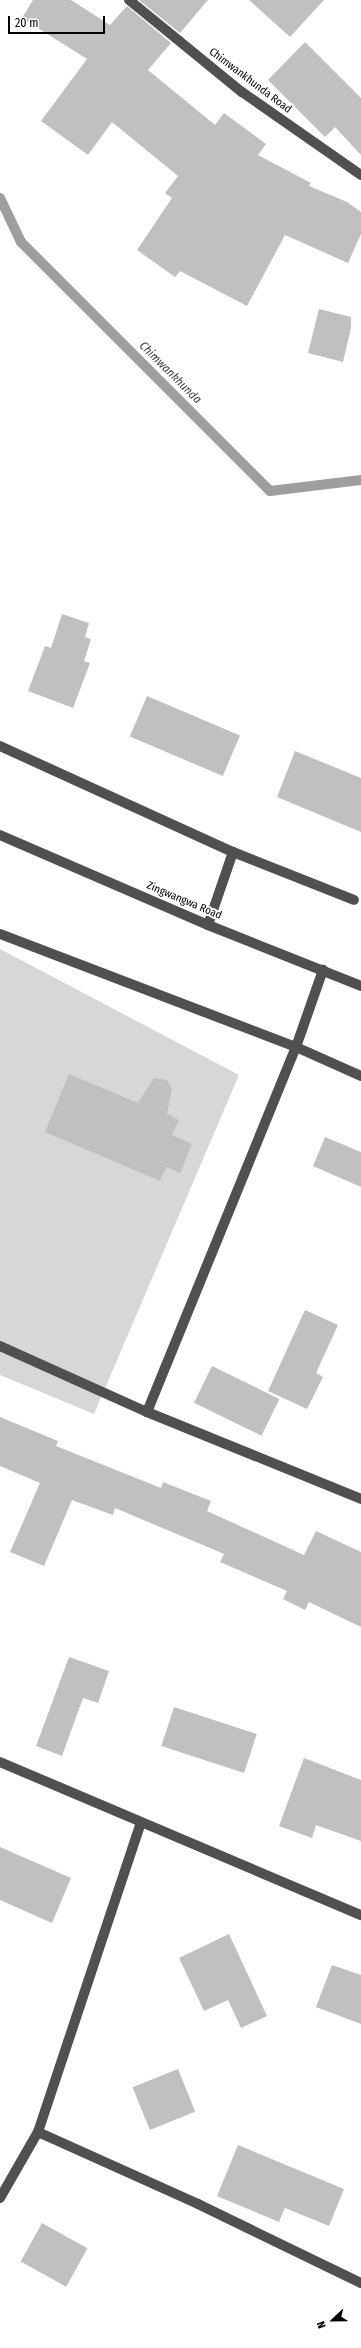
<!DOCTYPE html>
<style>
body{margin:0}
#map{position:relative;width:361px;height:2348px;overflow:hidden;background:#fff;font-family:"Fira Sans Condensed",sans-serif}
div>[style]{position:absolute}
.green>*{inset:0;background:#d7d7d7}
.stream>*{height:10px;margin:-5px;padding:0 5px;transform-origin:5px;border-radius:5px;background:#9e9e9e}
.building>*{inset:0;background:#c0c0c0;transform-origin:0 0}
.minor>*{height:10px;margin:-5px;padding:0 5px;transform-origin:5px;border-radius:5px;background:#505050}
span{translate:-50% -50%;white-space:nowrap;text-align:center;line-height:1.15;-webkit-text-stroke:4px #fff;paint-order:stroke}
.street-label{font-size:11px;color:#000}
.water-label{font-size:12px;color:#3f3f3f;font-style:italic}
.north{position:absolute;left:313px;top:2300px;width:40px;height:40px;-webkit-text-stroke:3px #fff;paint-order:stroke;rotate:248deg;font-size:11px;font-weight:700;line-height:16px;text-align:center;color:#000}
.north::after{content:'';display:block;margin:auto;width:14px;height:18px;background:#000;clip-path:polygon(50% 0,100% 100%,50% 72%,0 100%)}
.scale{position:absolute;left:8px;top:16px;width:97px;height:18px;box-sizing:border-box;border:2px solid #000;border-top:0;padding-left:5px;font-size:12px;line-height:14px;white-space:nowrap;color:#000;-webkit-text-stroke:3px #fff;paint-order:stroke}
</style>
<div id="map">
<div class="green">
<i style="clip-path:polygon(0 949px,239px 1075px,94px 1414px,0 1375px)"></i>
</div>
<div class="stream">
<i style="left:0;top:198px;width:49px;rotate:64.5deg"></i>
<i style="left:21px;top:242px;width:352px;rotate:45deg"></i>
<i style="left:270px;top:491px;width:92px;rotate:-6.9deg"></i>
</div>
<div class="building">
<i style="clip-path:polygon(33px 0,71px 0,110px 25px,127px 6px,171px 43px,148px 70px,215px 125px,224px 113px,266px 144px,258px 155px,311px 183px,309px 186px,347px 202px,361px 212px,361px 234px,348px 263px,285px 235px,247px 306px,180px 271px,175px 277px,137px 250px,172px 198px,165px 193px,178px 176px,112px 122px,88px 155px,41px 121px,87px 59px,22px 18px)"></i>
<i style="clip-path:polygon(139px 0,208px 0,180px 33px)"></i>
<i style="clip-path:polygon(249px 0,324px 0,290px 37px)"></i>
<i style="clip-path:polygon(305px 42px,361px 98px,361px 155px,335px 127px,325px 137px,268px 80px)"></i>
<i style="clip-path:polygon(319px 309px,351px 317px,351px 328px,343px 362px,308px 353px)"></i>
<i style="clip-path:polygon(62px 614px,89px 623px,85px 637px,91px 639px,84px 661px,90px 663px,73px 708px,28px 691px,45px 646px,51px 648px)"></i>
<i style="left:147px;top:696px;width:101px;height:44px;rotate:23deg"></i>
<i style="clip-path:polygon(295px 751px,361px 778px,361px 832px,277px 797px)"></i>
<i style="clip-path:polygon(69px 1074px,138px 1103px,154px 1078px,167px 1080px,172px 1089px,167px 1114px,179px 1120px,172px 1135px,192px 1144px,180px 1173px,166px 1167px,160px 1181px,45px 1132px)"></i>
<i style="clip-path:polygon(325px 1137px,361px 1152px,361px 1187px,313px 1166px)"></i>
<i style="clip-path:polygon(305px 1310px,338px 1325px,316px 1373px,323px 1377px,307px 1409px,268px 1391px)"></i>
<i style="left:212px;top:1366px;width:75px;height:41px;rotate:26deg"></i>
<i style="clip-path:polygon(0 1417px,58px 1441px,56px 1446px,161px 1488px,163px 1482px,211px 1501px,207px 1511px,304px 1555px,316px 1531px,361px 1552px,361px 1627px,309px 1602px,305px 1610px,283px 1599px,287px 1591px,220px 1562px,224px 1554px,115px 1508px,113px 1515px,72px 1500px,44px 1566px,10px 1552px,40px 1483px,0 1466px)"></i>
<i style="clip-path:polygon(69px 1657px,109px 1671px,98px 1703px,83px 1698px,62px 1756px,36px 1746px)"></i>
<i style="left:174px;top:1707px;width:87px;height:41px;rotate:18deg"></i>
<i style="clip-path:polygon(304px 1758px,361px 1780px,361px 1841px,316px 1825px,312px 1838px,279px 1826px)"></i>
<i style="clip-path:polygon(0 1847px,71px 1878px,52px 1923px,0 1900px)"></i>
<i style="clip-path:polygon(229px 1934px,267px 2016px,241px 2028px,228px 2000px,204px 2011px,179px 1958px)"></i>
<i style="clip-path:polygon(332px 1965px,361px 1975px,361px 2024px,316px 2007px)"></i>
<i style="left:178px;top:2069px;width:46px;height:49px;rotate:68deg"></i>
<i style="clip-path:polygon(238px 2145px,344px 2189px,329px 2226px,285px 2208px,279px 2222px,217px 2196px)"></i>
<i style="left:42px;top:2223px;width:52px;height:44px;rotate:29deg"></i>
</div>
<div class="minor">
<i style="left:129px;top:0;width:146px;rotate:39.2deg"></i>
<i style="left:242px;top:92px;width:145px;rotate:34.9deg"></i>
<i style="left:0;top:746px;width:256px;rotate:24.5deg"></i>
<i style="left:0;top:835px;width:227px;rotate:23.4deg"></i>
<i style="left:208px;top:925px;width:165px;rotate:21.7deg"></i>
<i style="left:208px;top:925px;width:77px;rotate:-71.1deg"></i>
<i style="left:233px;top:852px;width:130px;rotate:21.6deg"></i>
<i style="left:0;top:934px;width:317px;rotate:20.9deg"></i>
<i style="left:296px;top:1047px;width:71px;rotate:24deg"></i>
<i style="left:0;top:1346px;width:161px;rotate:24.2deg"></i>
<i style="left:147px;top:1412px;width:231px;rotate:22.1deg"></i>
<i style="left:147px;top:1412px;width:394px;rotate:-67.8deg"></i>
<i style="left:296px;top:1047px;width:82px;rotate:-70.7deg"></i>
<i style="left:0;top:1762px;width:392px;rotate:23deg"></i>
<i style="left:38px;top:2132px;width:175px;rotate:24.2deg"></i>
<i style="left:198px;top:2204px;width:181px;rotate:25.9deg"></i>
<i style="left:0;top:2198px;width:76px;rotate:-60.1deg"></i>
<i style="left:38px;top:2132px;width:326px;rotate:-71.6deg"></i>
</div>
<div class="street-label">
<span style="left:250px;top:81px;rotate:37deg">Chimwankhunda Road</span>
<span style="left:184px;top:901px;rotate:23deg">Zingwangwa Road</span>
</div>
<div class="water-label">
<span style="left:170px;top:373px;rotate:45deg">Chimwankhunda</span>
</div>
<div class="north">N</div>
<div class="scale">20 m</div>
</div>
